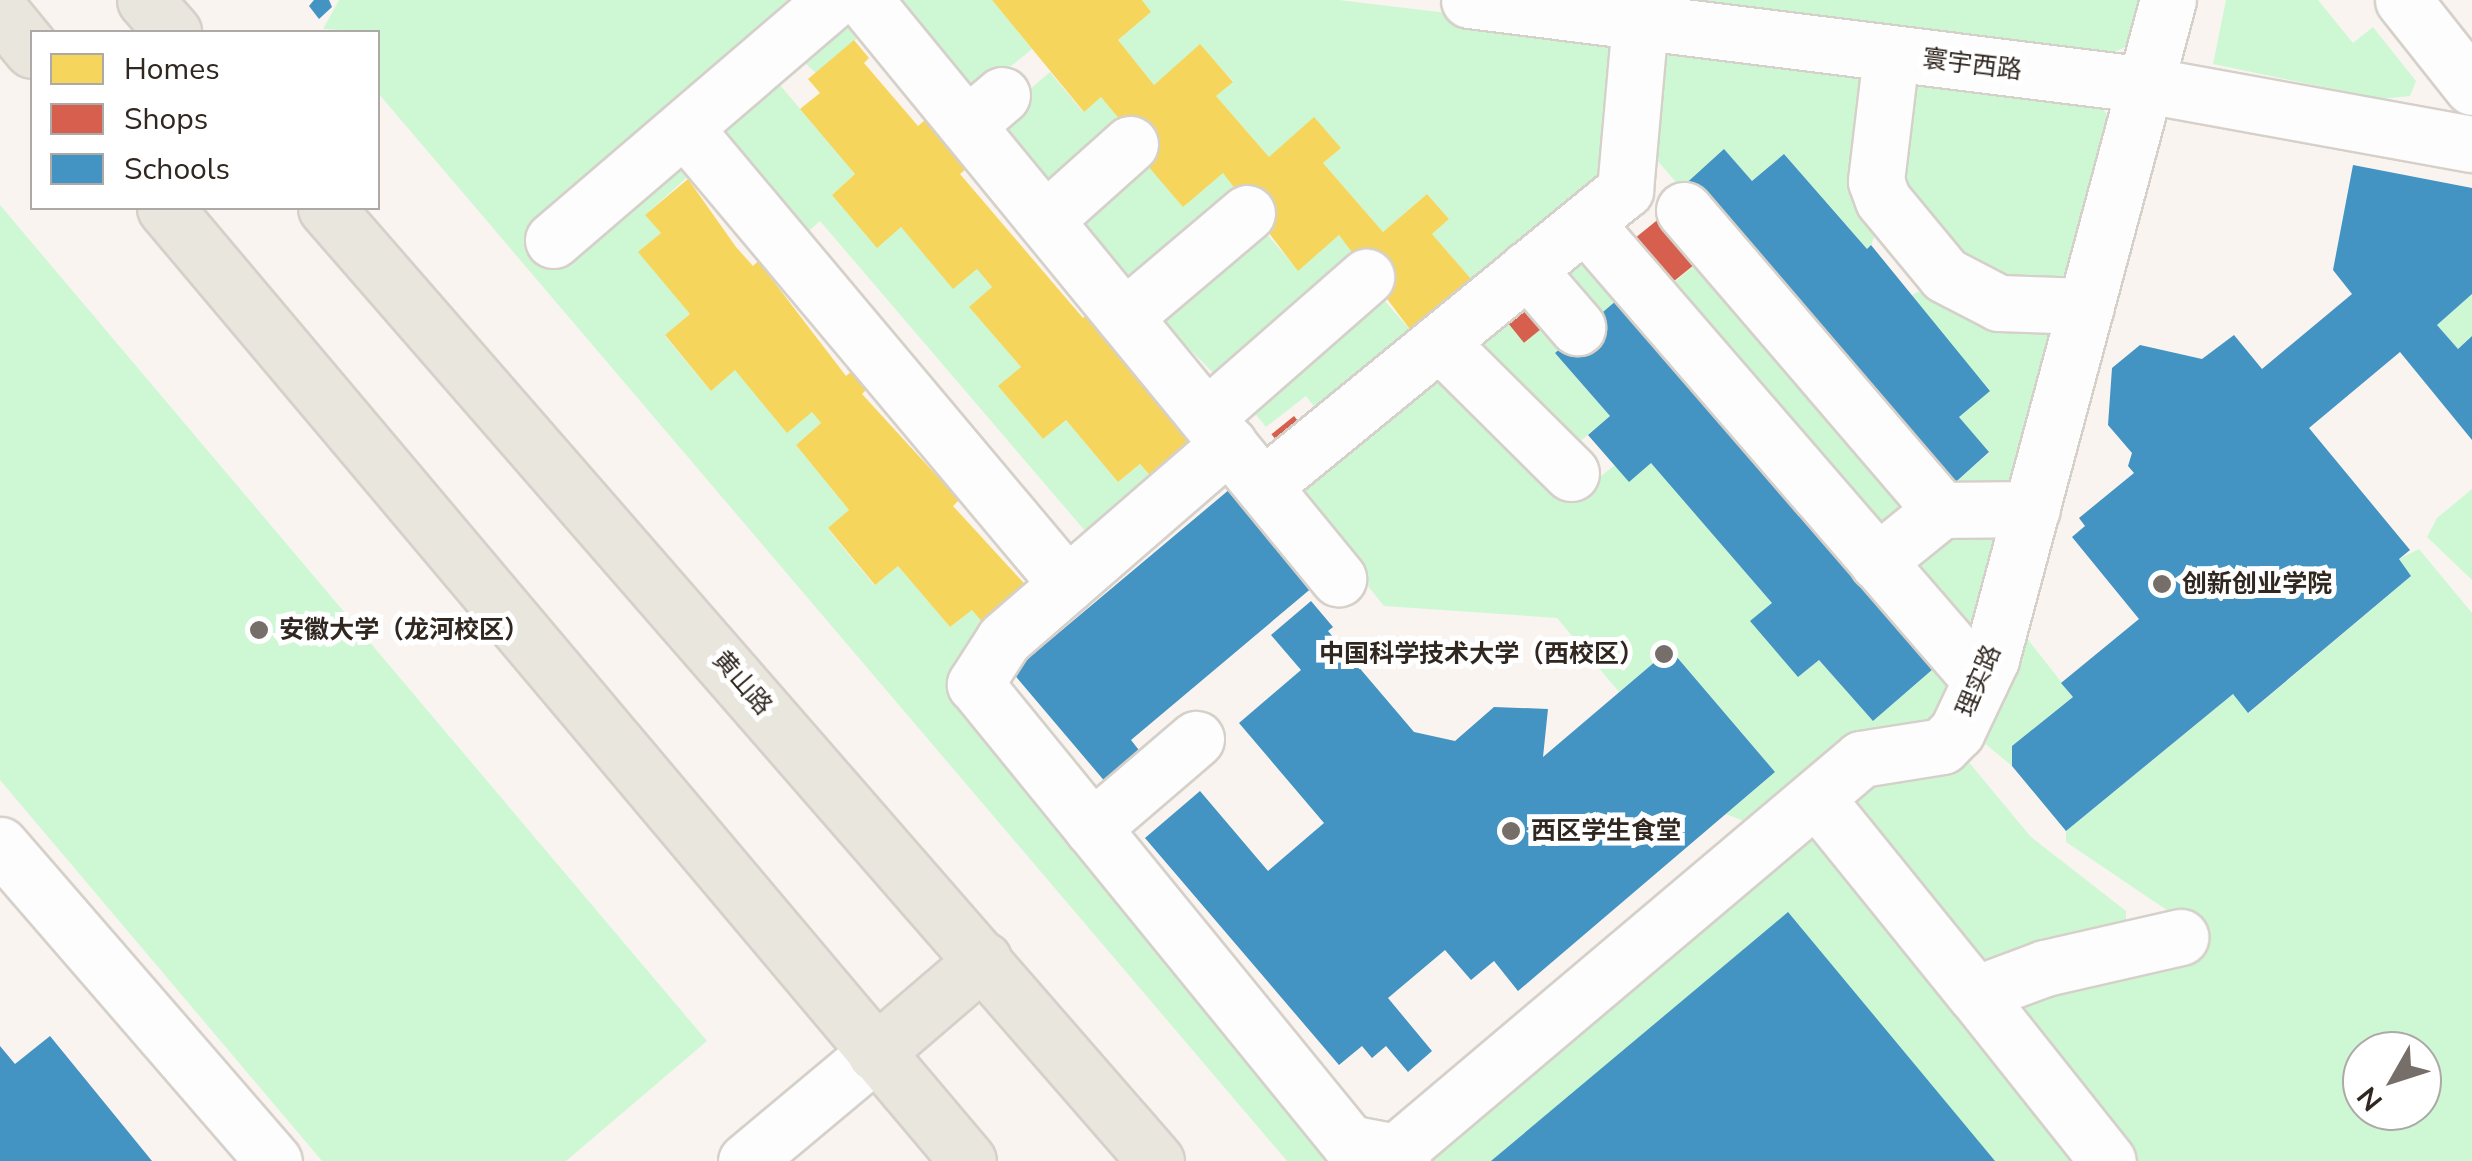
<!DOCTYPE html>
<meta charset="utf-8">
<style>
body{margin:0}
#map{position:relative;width:2472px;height:1161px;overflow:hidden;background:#f9f4f0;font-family:"Nunito Sans","Noto Sans SC",sans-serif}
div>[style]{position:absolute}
.green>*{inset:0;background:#cef8d4}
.homes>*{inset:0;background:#f6d55c}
.shops>*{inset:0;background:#d6604d;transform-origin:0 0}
.schools>*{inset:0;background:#4393c3}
.roads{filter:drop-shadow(2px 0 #d6d0ca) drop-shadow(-2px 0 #d6d0ca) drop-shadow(0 2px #d6d0ca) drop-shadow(0 -2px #d6d0ca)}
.minor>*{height:55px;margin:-27.5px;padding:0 27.5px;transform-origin:27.5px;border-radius:27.5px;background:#fefdfd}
.major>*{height:55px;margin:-27.5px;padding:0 27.5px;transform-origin:27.5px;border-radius:27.5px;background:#e9e6dd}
.dots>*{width:28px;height:28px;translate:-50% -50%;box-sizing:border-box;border:5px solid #fff;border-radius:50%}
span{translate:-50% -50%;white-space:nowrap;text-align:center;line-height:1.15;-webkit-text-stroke:10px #fff;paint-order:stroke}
.street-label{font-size:25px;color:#302720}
.poi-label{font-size:25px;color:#302720;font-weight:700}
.left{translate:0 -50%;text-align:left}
.right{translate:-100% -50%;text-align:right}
.legend{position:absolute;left:30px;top:30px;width:350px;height:180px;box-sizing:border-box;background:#fff;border:2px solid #aca9a6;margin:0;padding:12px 18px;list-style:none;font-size:30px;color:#302720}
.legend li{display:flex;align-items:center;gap:20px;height:50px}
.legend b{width:50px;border:2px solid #aca9a6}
.north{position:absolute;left:2342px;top:1031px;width:100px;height:100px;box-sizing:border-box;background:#fff;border:2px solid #aca9a6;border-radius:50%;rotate:231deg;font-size:28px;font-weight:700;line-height:40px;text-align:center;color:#302720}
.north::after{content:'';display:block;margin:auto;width:35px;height:45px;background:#766f69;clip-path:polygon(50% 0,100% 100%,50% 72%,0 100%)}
</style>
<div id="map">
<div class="green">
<i style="clip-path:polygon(339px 0,814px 0,666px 156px,701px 165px,645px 215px,661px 233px,639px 252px,690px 314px,665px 336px,710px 390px,735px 370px,812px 412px,821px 423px,796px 445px,849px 510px,828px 529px,874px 585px,898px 566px,950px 627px,972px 610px,988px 629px,950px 678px,1345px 1161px,1287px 1161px,378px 93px,378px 32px,323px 29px)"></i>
<i style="clip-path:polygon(887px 0,992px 0,1032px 49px,972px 98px)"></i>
<i style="clip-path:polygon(1142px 0,1339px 0,1630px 35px,1615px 180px,1326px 422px,1306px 396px,1266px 427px,1248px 405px,1376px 291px,1412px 332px,1472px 280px,1432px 234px,1449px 219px,1427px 194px,1383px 232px,1323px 163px,1341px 148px,1314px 118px,1269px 157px,1216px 96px,1233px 81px,1200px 45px,1154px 85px,1118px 40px,1151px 12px)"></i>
<i style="clip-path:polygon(1604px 0,2149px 0,2140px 40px,2102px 58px)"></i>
<i style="clip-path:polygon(2226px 0,2318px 0,2353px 43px,2373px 27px,2416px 81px,2410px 96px,2380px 99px,2213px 64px)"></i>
<i style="clip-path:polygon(839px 10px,873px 25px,816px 73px,793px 52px)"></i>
<i style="clip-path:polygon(1647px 50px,1884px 73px,1880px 222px,1871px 245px,1867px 249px,1784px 154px,1752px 181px,1724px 150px,1681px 188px,1639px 139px)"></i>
<i style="clip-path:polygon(769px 72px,855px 174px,832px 195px,877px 247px,901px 227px,953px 288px,977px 269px,992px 287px,970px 308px,1021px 367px,999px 387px,1043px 439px,1066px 420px,1118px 482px,1140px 464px,1156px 482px,1092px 539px,820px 221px,794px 244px,721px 154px,720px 114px)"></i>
<i style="clip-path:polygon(1050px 72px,1083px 112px,1101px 97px,1130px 131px,1051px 192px,992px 122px)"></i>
<i style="clip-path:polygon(1895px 73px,2098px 101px,2116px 129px,2069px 297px,1999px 296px,1889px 196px)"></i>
<i style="clip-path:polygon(1135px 151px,1223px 173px,1248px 201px,1143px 280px,1120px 273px,1076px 221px)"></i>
<i style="clip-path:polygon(0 205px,707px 1041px,566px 1161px,322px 1161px,0 780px)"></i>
<i style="clip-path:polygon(1253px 218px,1298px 270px,1339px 235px,1366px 266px,1226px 386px,1159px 318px)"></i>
<i style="clip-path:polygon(1571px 241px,1617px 301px,1586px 326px,1548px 260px)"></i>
<i style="clip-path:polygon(1703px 258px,1924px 514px,1890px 543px,1660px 294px)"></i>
<i style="clip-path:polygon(1926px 288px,2067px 314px,2022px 493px,1948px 489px,1989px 453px,1959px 417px,1990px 390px,1908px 297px)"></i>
<i style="clip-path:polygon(2472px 294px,2472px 336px,2458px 349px,2437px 325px)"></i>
<i style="clip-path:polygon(1489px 310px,1559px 314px,1576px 334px,1555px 353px,1610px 416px,1564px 455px,1467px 332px)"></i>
<i style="clip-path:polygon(1437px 354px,1580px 493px,1615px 465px,1651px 463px,1772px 603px,1798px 677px,1819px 660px,1873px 721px,1933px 669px,1958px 693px,1933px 731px,1759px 827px,1726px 814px,1775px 772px,1670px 649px,1619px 692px,1557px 618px,1384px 606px,1293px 493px)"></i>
<i style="clip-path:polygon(2472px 489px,2472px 580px,2427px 537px,2437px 518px)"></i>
<i style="clip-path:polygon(1947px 516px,2008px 536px,1974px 654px,1900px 555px)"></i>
<i style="clip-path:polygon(evenodd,2419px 549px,2472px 613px,2472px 1161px,2114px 1161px,1999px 1002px,2186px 923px,2066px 842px,2066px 831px,2233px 694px,2249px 713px,2410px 577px,2399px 559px,2419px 549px,2362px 1051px,2422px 1051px,2422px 1111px,2362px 1111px,2362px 1051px)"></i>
<i style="clip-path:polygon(2026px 637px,2073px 697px,2012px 746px,2012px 766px,1971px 732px)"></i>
<i style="clip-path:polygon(1967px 760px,2031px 837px,2126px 911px,2126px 930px,1999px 962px,1967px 956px,1846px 806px,1857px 787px)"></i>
<i style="clip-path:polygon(1801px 830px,1820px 832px,2097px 1161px,1429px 1161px)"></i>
</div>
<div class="homes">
<i style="clip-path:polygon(992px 0,1142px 0,1151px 12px,1118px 40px,1154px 85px,1200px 44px,1233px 82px,1216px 96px,1269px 157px,1314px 117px,1341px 148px,1323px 163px,1383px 232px,1427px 194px,1449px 219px,1432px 234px,1472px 280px,1412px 332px,1339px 235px,1298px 271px,1223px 173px,1183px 207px,1135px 151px,1141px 145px,1101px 97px,1084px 112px)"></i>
<i style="clip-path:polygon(854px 40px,869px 58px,864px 63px,918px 126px,925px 120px,966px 169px,960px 174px,1083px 318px,1088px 314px,1178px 428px,1184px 423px,1201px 443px,1156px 482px,1140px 464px,1118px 482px,1066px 420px,1043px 439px,998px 386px,1021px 367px,969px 307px,992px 287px,977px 269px,953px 289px,901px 227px,877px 248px,832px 195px,855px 174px,800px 109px,820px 93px,808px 79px)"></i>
<i style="clip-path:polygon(688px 179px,736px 247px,753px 266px,758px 261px,846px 376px,852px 371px,867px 389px,862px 394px,959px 500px,953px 506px,1033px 593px,988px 629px,972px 610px,950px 627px,898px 566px,875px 585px,828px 528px,849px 510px,796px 445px,821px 423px,812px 412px,787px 433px,735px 370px,711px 391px,665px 335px,690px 314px,638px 252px,661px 233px,645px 215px)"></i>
</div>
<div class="shops">
<i style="left:1666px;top:213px;width:58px;height:56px;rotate:51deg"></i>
<i style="left:1518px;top:291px;width:44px;height:28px;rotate:51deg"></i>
<i style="left:1294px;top:416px;width:26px;height:29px;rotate:51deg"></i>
</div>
<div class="schools">
<i style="clip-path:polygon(314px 0,329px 0,332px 7px,319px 19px,309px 6px)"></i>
<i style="clip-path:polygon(1724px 149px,1752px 181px,1784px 154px,1867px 249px,1871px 245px,1990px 391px,1959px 417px,1989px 452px,1948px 489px,1681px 188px)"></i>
<i style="clip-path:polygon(2353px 165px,2472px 188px,2472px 294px,2437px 325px,2458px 349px,2472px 336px,2472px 440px,2400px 352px,2309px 428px,2410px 550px,2399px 559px,2411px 576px,2248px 713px,2233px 694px,2066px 831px,2012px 766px,2012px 746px,2073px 697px,2061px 683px,2139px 619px,2072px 537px,2085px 526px,2079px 518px,2134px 473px,2128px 466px,2132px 453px,2108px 425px,2112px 368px,2140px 345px,2202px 359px,2234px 335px,2262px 369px,2352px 294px,2333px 270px)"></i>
<i style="clip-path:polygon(1617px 300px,1721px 411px,1714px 417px,1836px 558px,1844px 552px,1884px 599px,1877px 605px,1933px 669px,1873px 721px,1819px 660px,1798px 677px,1750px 621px,1772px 603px,1651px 463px,1629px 482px,1588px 435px,1610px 416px,1555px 353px)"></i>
<i style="clip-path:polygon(1230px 489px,1320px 581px,1131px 740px,1142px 754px,1107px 784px,1012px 672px)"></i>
<i style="clip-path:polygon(1311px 601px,1333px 627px,1328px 631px,1414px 732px,1455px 741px,1494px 707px,1548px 709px,1543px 757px,1670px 649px,1775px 772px,1518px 991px,1494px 961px,1471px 980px,1445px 950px,1388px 998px,1432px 1051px,1408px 1072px,1386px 1046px,1372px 1058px,1362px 1046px,1339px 1065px,1145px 838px,1200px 791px,1268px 871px,1324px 823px,1239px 723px,1301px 670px,1271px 635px)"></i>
<i style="clip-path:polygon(1788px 912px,1995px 1161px,1491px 1161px)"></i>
<i style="clip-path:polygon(50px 1036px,152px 1161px,0 1161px,0 1046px,15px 1064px)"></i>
</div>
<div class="roads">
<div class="minor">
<i style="left:864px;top:0;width:748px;rotate:50.65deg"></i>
<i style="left:1469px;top:0;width:683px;rotate:7.15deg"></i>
<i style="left:2147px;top:85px;width:330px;rotate:10.3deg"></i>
<i style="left:2403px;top:0;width:111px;rotate:51.6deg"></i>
<i style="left:1891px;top:55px;width:127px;rotate:96.8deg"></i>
<i style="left:1876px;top:181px;width:20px;rotate:70deg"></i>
<i style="left:1883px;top:200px;width:97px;rotate:50.4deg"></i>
<i style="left:1945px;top:275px;width:61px;rotate:27.4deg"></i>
<i style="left:1999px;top:303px;width:87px;rotate:2deg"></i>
<i style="left:967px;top:125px;width:46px;rotate:-40.6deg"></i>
<i style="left:686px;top:130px;width:593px;rotate:50deg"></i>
<i style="left:1684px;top:210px;width:395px;rotate:49.4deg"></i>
<i style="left:1045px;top:220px;width:114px;rotate:-41.8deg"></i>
<i style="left:1585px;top:223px;width:605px;rotate:49.15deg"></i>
<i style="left:553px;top:240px;width:369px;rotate:-40.6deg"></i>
<i style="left:1527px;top:269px;width:77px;rotate:49.2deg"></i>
<i style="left:1124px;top:317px;width:161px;rotate:-40.2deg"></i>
<i style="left:1439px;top:342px;width:186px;rotate:44.8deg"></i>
<i style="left:1206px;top:417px;width:213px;rotate:-41.2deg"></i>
<i style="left:1229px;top:444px;width:298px;rotate:139.1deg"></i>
<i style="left:1004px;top:639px;width:54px;rotate:122.8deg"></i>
<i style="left:975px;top:684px;width:592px;rotate:50.83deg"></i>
<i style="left:1349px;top:1143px;width:48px;rotate:10.8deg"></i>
<i style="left:1396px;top:1152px;width:11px;rotate:52deg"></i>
<i style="left:1263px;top:486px;width:468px;rotate:-39.3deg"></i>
<i style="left:1625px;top:190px;width:169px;rotate:-84.9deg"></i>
<i style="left:1877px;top:562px;width:82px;rotate:-39.1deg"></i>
<i style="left:1941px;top:510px;width:91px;rotate:-0.6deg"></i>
<i style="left:1816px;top:798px;width:252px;rotate:51deg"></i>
<i style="left:1975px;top:994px;width:75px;rotate:-20.4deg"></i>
<i style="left:2045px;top:968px;width:139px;rotate:-12.9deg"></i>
<i style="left:1092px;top:828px;width:137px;rotate:-40.6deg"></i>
<i style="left:0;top:845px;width:418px;rotate:49.1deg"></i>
<i style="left:1975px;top:994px;width:213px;rotate:51.5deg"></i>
<i style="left:1396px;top:1152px;width:609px;rotate:-40.2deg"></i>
<i style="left:1861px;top:759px;width:82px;rotate:-9.1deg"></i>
<i style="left:1942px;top:746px;width:21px;rotate:-45deg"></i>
<i style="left:1957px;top:731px;width:80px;rotate:-64.7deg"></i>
<i style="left:1991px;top:659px;width:682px;rotate:-74.97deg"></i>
<i style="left:746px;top:1161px;width:168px;rotate:-39.9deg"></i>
</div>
<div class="major">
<i style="left:145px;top:0;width:43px;rotate:48.8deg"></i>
<i style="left:0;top:11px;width:50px;rotate:50.6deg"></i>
<i style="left:165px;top:208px;width:1246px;rotate:49.88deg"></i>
<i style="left:326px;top:208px;width:1264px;rotate:48.95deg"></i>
<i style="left:875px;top:1053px;width:143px;rotate:-40.7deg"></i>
</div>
</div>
<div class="dots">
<i style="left:2162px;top:584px;background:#766f69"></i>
<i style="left:259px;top:630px;background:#766f69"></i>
<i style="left:1664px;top:654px;background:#766f69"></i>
<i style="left:1511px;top:831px;background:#766f69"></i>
</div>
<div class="street-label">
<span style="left:1972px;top:65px;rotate:7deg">寰宇西路</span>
<span style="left:1979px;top:681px;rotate:-67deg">理实路</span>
<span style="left:742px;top:683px;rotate:49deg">黄山路</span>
</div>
<div class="poi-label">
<span class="left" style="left:2182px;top:584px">创新创业学院</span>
<span class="left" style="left:279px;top:630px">安徽大学（龙河校区）</span>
<span class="right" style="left:1644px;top:654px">中国科学技术大学（西校区）</span>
<span class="left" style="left:1531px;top:831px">西区学生食堂</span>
</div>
<ul class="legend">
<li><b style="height:28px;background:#f6d55c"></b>Homes</li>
<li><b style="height:28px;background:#d6604d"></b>Shops</li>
<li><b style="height:28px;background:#4393c3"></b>Schools</li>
</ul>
<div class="north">N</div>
</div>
